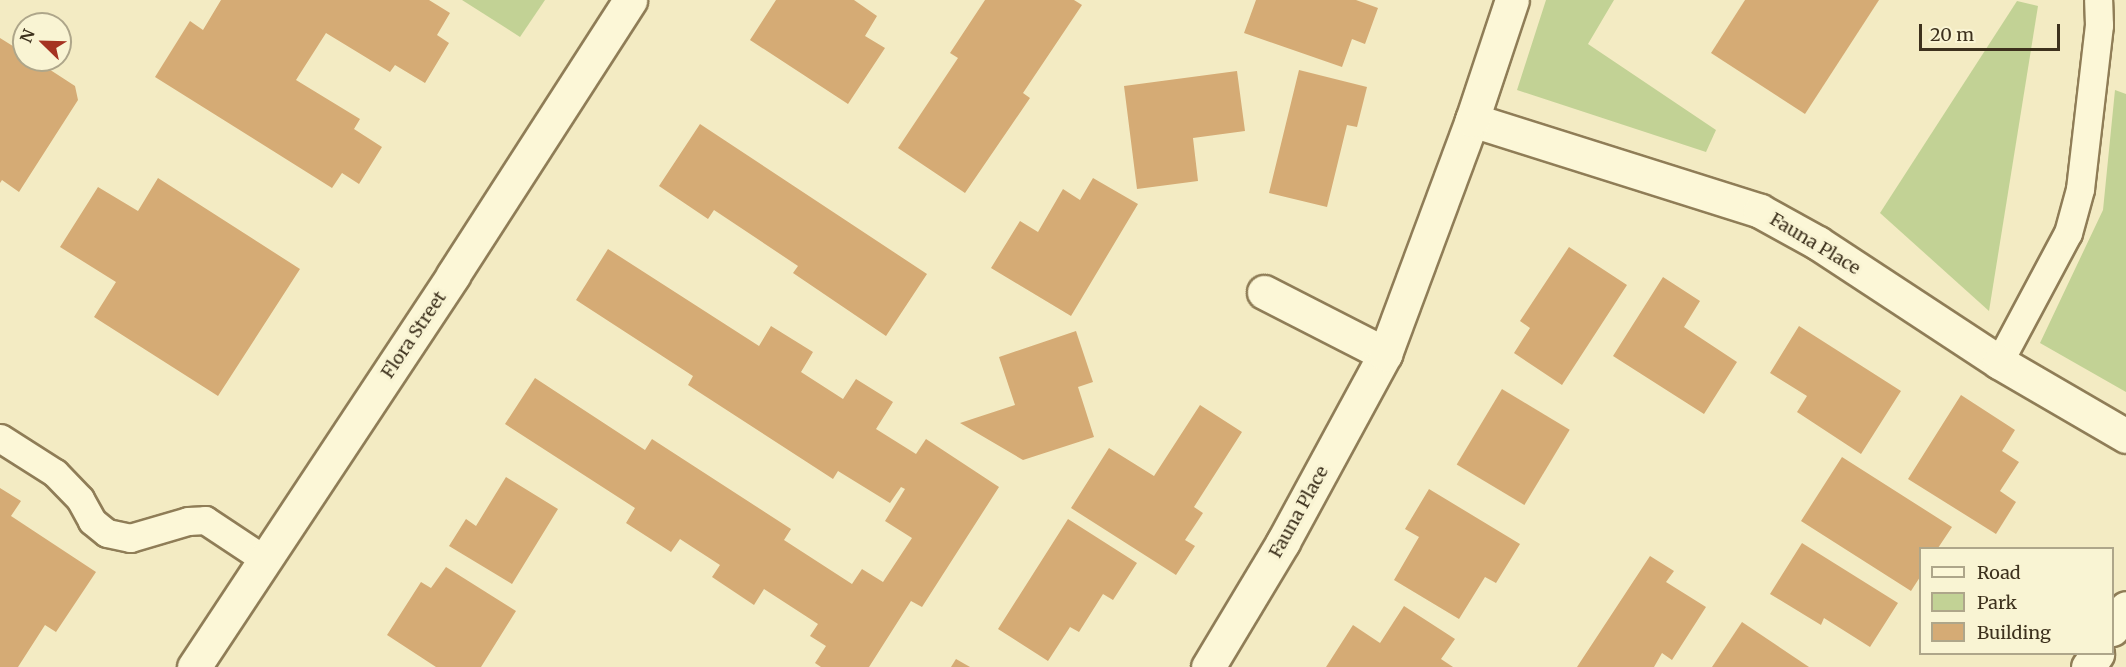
<!DOCTYPE html>
<style>
body{margin:0}
#map{position:relative;width:2126px;height:667px;overflow:hidden;background:#f3ebc3;font-family:Merriweather,serif}
div>[style]{position:absolute}
.green>*{inset:0;background:#c2d295}
.building>*{inset:0;background:#d5ab75;transform-origin:0 0}
.roads{filter:drop-shadow(2px 0 #8f7d57) drop-shadow(-2px 0 #8f7d57) drop-shadow(0 2px #8f7d57) drop-shadow(0 -2px #8f7d57)}
.service>*{height:27px;margin:-13.5px;padding:0 13.5px;transform-origin:13.5px;border-radius:13.5px;background:#fcf7d7}
.minor>*{height:33px;margin:-16.5px;padding:0 16.5px;transform-origin:16.5px;border-radius:16.5px;background:#fcf7d7}
.secondary>*{height:33px;margin:-16.5px;padding:0 16.5px;transform-origin:16.5px;border-radius:16.5px;background:#fcf7d7}
span{translate:-50% -50%;white-space:nowrap;text-align:center;line-height:1.15;-webkit-text-stroke:6px #f9f4d3;paint-order:stroke}
.street-label{font-size:18px;color:#3d311d}
.legend{position:absolute;left:1919px;top:547px;width:195px;height:108px;box-sizing:border-box;background:#f9f4d3;border:2px solid #aea68a;margin:0;padding:8px 10px;list-style:none;font-size:18px;color:#3d311d}
.legend li{display:flex;align-items:center;gap:12px;height:30px}
.legend b{width:30px;border:2px solid #aea68a}
.north{position:absolute;left:12px;top:12px;width:60px;height:60px;box-sizing:border-box;background:#f9f4d3;border:2px solid #aea68a;border-radius:50%;rotate:293deg;font-size:16px;font-weight:700;line-height:24px;text-align:center;color:#3d311d}
.north::after{content:'';display:block;margin:auto;width:21px;height:27px;background:#a53321;clip-path:polygon(50% 0,100% 100%,50% 72%,0 100%)}
.scale{position:absolute;left:1919px;top:24px;width:141px;height:27px;box-sizing:border-box;border:3px solid #3d311d;border-top:0;padding-left:8px;font-size:18px;line-height:21px;white-space:nowrap;color:#3d311d;-webkit-text-stroke:4px #f9f4d3;paint-order:stroke}
</style>
<div id="map">
<div class="green">
<i style="clip-path:polygon(462px 0,545px 0,520px 37px)"></i>
<i style="clip-path:polygon(1546px 0,1614px 0,1588px 44px,1716px 130px,1706px 152px,1517px 90px)"></i>
<i style="clip-path:polygon(2017px 1px,2038px 6px,1989px 311px,1880px 213px)"></i>
<i style="clip-path:polygon(2115px 90px,2126px 94px,2126px 392px,2040px 343px,2103px 210px)"></i>
</div>
<div class="building">
<i style="clip-path:polygon(221px 0,429px 0,450px 13px,437px 35px,449px 43px,425px 83px,395px 65px,390px 72px,326px 33px,296px 80px,360px 119px,354px 129px,382px 147px,359px 184px,342px 173px,332px 188px,155px 77px,190px 21px,203px 30px)"></i>
<i style="clip-path:polygon(776px 0,854px 0,877px 16px,865px 36px,885px 48px,848px 104px,750px 40px)"></i>
<i style="clip-path:polygon(985px 0,1074px 0,1082px 5px,1023px 93px,1030px 98px,965px 193px,898px 148px,958px 58px,950px 53px)"></i>
<i style="clip-path:polygon(1256px 0,1356px 0,1378px 8px,1365px 44px,1352px 39px,1342px 67px,1244px 33px)"></i>
<i style="clip-path:polygon(1745px 0,1879px 0,1805px 114px,1711px 53px)"></i>
<i style="clip-path:polygon(0 38px,24px 53px,24px 60px,35px 60px,75px 86px,78px 100px,19px 192px,2px 180px,0 183px)"></i>
<i style="clip-path:polygon(1299px 70px,1367px 87px,1357px 127px,1347px 125px,1327px 207px,1269px 193px)"></i>
<i style="clip-path:polygon(1237px 71px,1245px 131px,1193px 138px,1198px 181px,1137px 189px,1124px 86px)"></i>
<i style="clip-path:polygon(700px 124px,927px 274px,886px 336px,793px 273px,798px 266px,714px 210px,708px 219px,659px 186px)"></i>
<i style="clip-path:polygon(158px 178px,300px 269px,218px 396px,94px 317px,116px 282px,60px 247px,98px 187px,138px 211px)"></i>
<i style="clip-path:polygon(1093px 178px,1138px 204px,1071px 316px,991px 268px,1020px 221px,1038px 232px,1063px 189px,1080px 200px)"></i>
<i style="clip-path:polygon(1569px 247px,1627px 285px,1562px 385px,1514px 353px,1530px 328px,1520px 321px)"></i>
<i style="clip-path:polygon(608px 249px,759px 346px,771px 326px,813px 352px,801px 372px,843px 399px,856px 379px,893px 402px,876px 429px,916px 454px,926px 439px,999px 487px,922px 607px,911px 601px,869px 667px,821px 667px,815px 663px,826px 646px,810px 636px,818px 624px,764px 589px,754px 605px,712px 577px,720px 565px,680px 539px,671px 552px,626px 523px,635px 508px,505px 424px,535px 378px,645px 450px,652px 439px,791px 529px,784px 540px,852px 584px,862px 569px,883px 582px,912px 538px,885px 521px,905px 489px,901px 487px,890px 503px,838px 471px,833px 479px,688px 385px,693px 376px,576px 300px)"></i>
<i style="clip-path:polygon(1663px 277px,1700px 301px,1684px 327px,1737px 362px,1704px 414px,1613px 356px)"></i>
<i style="clip-path:polygon(1799px 326px,1901px 391px,1861px 454px,1797px 412px,1807px 396px,1770px 373px)"></i>
<i style="clip-path:polygon(1076px 331px,1093px 382px,1078px 387px,1094px 437px,1023px 460px,960px 423px,1015px 405px,999px 357px)"></i>
<i style="left:1502px;top:389px;width:79px;height:88px;rotate:31deg"></i>
<i style="clip-path:polygon(1961px 395px,2015px 430px,2002px 451px,2019px 462px,2000px 491px,2016px 502px,1996px 534px,1908px 479px)"></i>
<i style="clip-path:polygon(1200px 405px,1242px 432px,1194px 507px,1203px 513px,1185px 540px,1195px 546px,1176px 575px,1071px 508px,1109px 448px,1154px 476px)"></i>
<i style="clip-path:polygon(1842px 457px,1952px 527px,1938px 548px,1920px 548px,1920px 577px,1911px 591px,1801px 521px)"></i>
<i style="clip-path:polygon(506px 477px,558px 509px,512px 584px,449px 546px,466px 519px,476px 526px)"></i>
<i style="clip-path:polygon(0 488px,21px 501px,11px 516px,96px 572px,56px 632px,45px 625px,18px 667px,0 667px)"></i>
<i style="clip-path:polygon(1429px 489px,1520px 544px,1496px 583px,1485px 577px,1459px 619px,1394px 580px,1419px 537px,1405px 529px)"></i>
<i style="clip-path:polygon(1068px 519px,1137px 563px,1113px 600px,1103px 594px,1079px 632px,1070px 627px,1048px 661px,998px 629px)"></i>
<i style="clip-path:polygon(1802px 543px,1898px 603px,1870px 647px,1824px 618px,1821px 625px,1770px 594px)"></i>
<i style="clip-path:polygon(1650px 556px,1674px 571px,1666px 582px,1706px 607px,1672px 660px,1662px 653px,1654px 667px,1577px 667px)"></i>
<i style="clip-path:polygon(446px 567px,516px 611px,481px 667px,436px 667px,387px 635px,421px 582px,431px 588px)"></i>
<i style="clip-path:polygon(1404px 606px,1455px 639px,1441px 659px,1453px 667px,1326px 667px,1353px 625px,1380px 643px)"></i>
<i style="clip-path:polygon(1742px 622px,1809px 667px,1712px 667px)"></i>
<i style="clip-path:polygon(956px 659px,970px 667px,951px 667px)"></i>
</div>
<div class="roads">
<div class="service">
<i style="left:1999px;top:362px;width:146px;rotate:-61.9deg"></i>
<i style="left:2068px;top:233px;width:46px;rotate:-74.7deg"></i>
<i style="left:2080px;top:189px;width:165px;rotate:-83.4deg"></i>
<i style="left:2099px;top:25px;width:25px;rotate:-92deg"></i>
<i style="left:0;top:438px;width:65px;rotate:32.5deg"></i>
<i style="left:55px;top:473px;width:36px;rotate:46deg"></i>
<i style="left:80px;top:499px;width:25px;rotate:61deg"></i>
<i style="left:92px;top:521px;width:19px;rotate:39deg"></i>
<i style="left:107px;top:533px;width:24px;rotate:12deg"></i>
<i style="left:130px;top:538px;width:60px;rotate:-16.3deg"></i>
<i style="left:188px;top:521px;width:17px;rotate:-3deg"></i>
<i style="left:205px;top:520px;width:71px;rotate:33.5deg"></i>
</div>
<div class="minor">
<i style="left:1472px;top:120px;width:302px;rotate:17.5deg"></i>
<i style="left:1760px;top:211px;width:66px;rotate:28.9deg"></i>
<i style="left:1818px;top:243px;width:217px;rotate:33.3deg"></i>
<i style="left:1999px;top:362px;width:147px;rotate:30.2deg"></i>
<i style="left:1264px;top:292px;width:136px;rotate:27.1deg"></i>
<i style="left:194px;top:667px;width:470px;rotate:-56.5deg"></i>
<i style="left:453px;top:275px;width:327px;rotate:-57.2deg"></i>
<i style="left:1208px;top:667px;width:146px;rotate:-59deg"></i>
<i style="left:1283px;top:542px;width:214px;rotate:-61.5deg"></i>
<i style="left:1385px;top:354px;width:250px;rotate:-69.6deg"></i>
<i style="left:1472px;top:120px;width:126px;rotate:-71.6deg"></i>
</div>
<div class="secondary">
<i style="left:2112px;top:629px;width:25px;rotate:-56deg"></i>
<i style="left:2088px;top:667px;width:16px;rotate:-55deg"></i>
</div>
</div>
<div class="street-label">
<span style="left:1815px;top:244px;rotate:31deg">Fauna Place</span>
<span style="left:414px;top:335px;rotate:-56deg">Flora Street</span>
<span style="left:1299px;top:512px;rotate:-61deg">Fauna Place</span>
</div>
<ul class="legend">
<li><b style="height:8px;background:#fcf7d7"></b>Road</li>
<li><b style="height:16px;background:#c2d295"></b>Park</li>
<li><b style="height:16px;background:#d5ab75"></b>Building</li>
</ul>
<div class="north">N</div>
<div class="scale">20 m</div>
</div>
